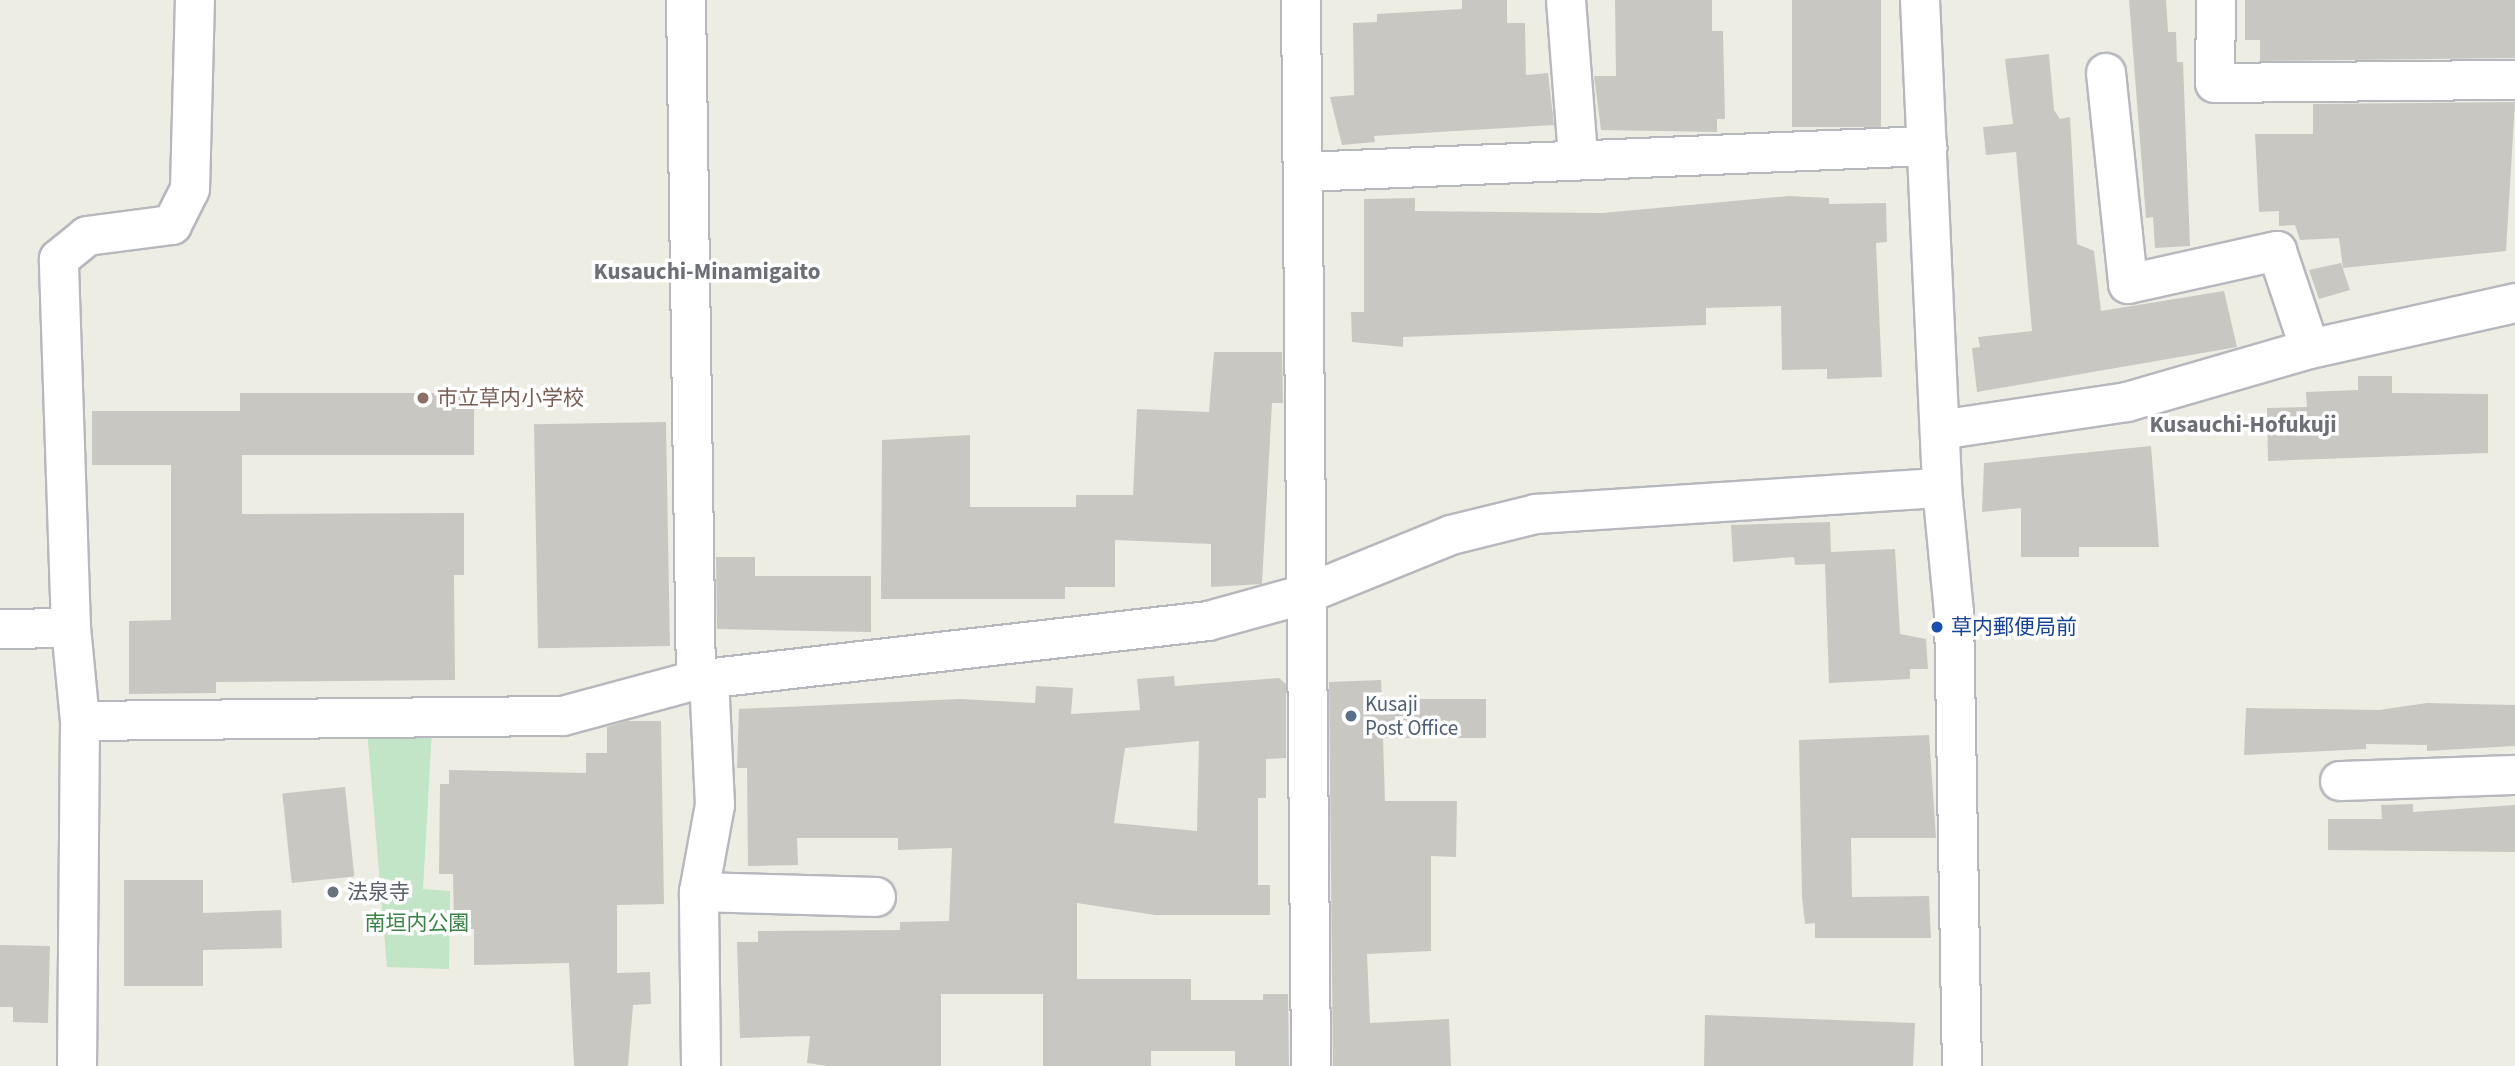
<!DOCTYPE html>
<meta charset="utf-8">
<style>
body{margin:0}
#map{position:relative;width:2515px;height:1066px;overflow:hidden;background:#eeede4;font-family:"Source Sans 3","Noto Sans JP",sans-serif}
div>[style]{position:absolute}
.green>*{inset:0;background:#c2e4c7}
.building>*{inset:0;background:#c9c7c2;transform-origin:0 0}
.roads{filter:drop-shadow(2px 0 #b7b8bd) drop-shadow(-2px 0 #b7b8bd) drop-shadow(0 2px #b7b8bd) drop-shadow(0 -2px #b7b8bd)}
.minor>*{height:38px;margin:-19px;padding:0 19px;transform-origin:19px;border-radius:19px;background:#fff}
.dots>*{width:19px;height:19px;translate:-50% -50%;box-sizing:border-box;border:4px solid #fff;border-radius:50%}
span{translate:-50% -50%;white-space:nowrap;text-align:center;line-height:1.15;-webkit-text-stroke:7px #fff;paint-order:stroke}
.education-label{font-size:21px;color:#785e54}
.left{translate:0 -50%;text-align:left}
.transit-label{font-size:21px;color:#164399}
.service-label{font-size:21px;color:#4e5e75}
.worship-label{font-size:21px;color:#5b616d}
.park-label{font-size:21px;color:#3b8449}
.neighbourhood-label{font-size:23px;color:#6d7076;font-weight:700}
</style>
<div id="map">
<div class="green">
<i style="clip-path:polygon(432px 729px,423px 889px,450px 891px,449px 969px,387px 967px,367px 730px)"></i>
</div>
<div class="building">
<i style="clip-path:polygon(1462px 0,1507px 0,1507px 23px,1525px 23px,1526px 75px,1548px 73px,1554px 125px,1374px 136px,1375px 142px,1342px 145px,1330px 97px,1354px 95px,1353px 23px,1377px 22px,1377px 14px,1462px 9px)"></i>
<i style="clip-path:polygon(1615px 0,1712px 0,1712px 31px,1723px 31px,1725px 119px,1717px 119px,1717px 132px,1601px 130px,1594px 76px,1616px 76px)"></i>
<i style="left:1792px;top:0;width:89px;height:127px"></i>
<i style="clip-path:polygon(2129px 0,2166px 0,2168px 32px,2176px 32px,2177px 62px,2183px 62px,2190px 246px,2155px 248px,2153px 217px,2146px 218px)"></i>
<i style="clip-path:polygon(2245px 0,2515px 0,2515px 58px,2260px 61px,2260px 40px,2245px 40px)"></i>
<i style="clip-path:polygon(2049px 54px,2054px 110px,2060px 119px,2070px 117px,2077px 244px,2094px 251px,2101px 311px,2224px 291px,2237px 347px,1977px 392px,1972px 348px,1980px 347px,1978px 337px,2032px 331px,2016px 152px,1986px 155px,1983px 127px,2013px 124px,2005px 59px)"></i>
<i style="clip-path:polygon(2515px 102px,2506px 251px,2343px 268px,2339px 238px,2300px 240px,2295px 225px,2279px 226px,2279px 211px,2259px 212px,2255px 134px,2313px 134px,2313px 104px)"></i>
<i style="clip-path:polygon(1789px 196px,1829px 198px,1829px 204px,1886px 203px,1887px 242px,1876px 243px,1882px 377px,1827px 379px,1827px 369px,1782px 370px,1781px 306px,1706px 308px,1706px 325px,1403px 337px,1403px 347px,1352px 342px,1351px 312px,1364px 312px,1364px 199px,1415px 198px,1415px 211px,1602px 213px)"></i>
<i style="clip-path:polygon(2341px 263px,2350px 290px,2319px 299px,2309px 270px)"></i>
<i style="clip-path:polygon(1214px 352px,1282px 352px,1283px 403px,1272px 403px,1262px 584px,1211px 587px,1211px 544px,1115px 540px,1115px 587px,1065px 587px,1065px 599px,881px 599px,882px 440px,970px 435px,970px 507px,1076px 507px,1076px 495px,1133px 495px,1137px 409px,1209px 412px)"></i>
<i style="clip-path:polygon(2358px 376px,2392px 376px,2392px 393px,2488px 394px,2488px 453px,2268px 461px,2267px 408px,2307px 407px,2306px 392px,2358px 390px)"></i>
<i style="clip-path:polygon(240px 393px,474px 393px,474px 455px,242px 455px,242px 514px,464px 513px,464px 575px,454px 575px,455px 680px,216px 682px,216px 693px,129px 694px,129px 621px,171px 620px,171px 465px,92px 465px,92px 411px,240px 411px)"></i>
<i style="left:666px;top:422px;width:224px;height:132px;rotate:89deg"></i>
<i style="clip-path:polygon(2151px 446px,2159px 547px,2079px 547px,2079px 557px,2021px 557px,2021px 508px,1982px 512px,1984px 463px)"></i>
<i style="clip-path:polygon(1830px 522px,1831px 552px,1895px 549px,1900px 634px,1926px 639px,1928px 669px,1910px 669px,1910px 679px,1829px 683px,1825px 564px,1795px 565px,1794px 557px,1733px 562px,1731px 525px)"></i>
<i style="clip-path:polygon(716px 557px,755px 557px,755px 576px,871px 576px,871px 632px,717px 629px)"></i>
<i style="clip-path:polygon(evenodd,1174px 676px,1175px 686px,1279px 678px,1286px 684px,1286px 758px,1266px 759px,1266px 798px,1258px 798px,1258px 885px,1270px 885px,1270px 915px,1155px 915px,1077px 903px,1077px 979px,1191px 979px,1191px 1000px,1263px 1000px,1263px 994px,1288px 994px,1289px 1066px,1235px 1066px,1235px 1051px,1151px 1051px,1151px 1066px,1043px 1066px,1043px 994px,941px 994px,941px 1066px,827px 1066px,807px 1063px,810px 1036px,740px 1038px,737px 942px,758px 942px,758px 931px,900px 930px,900px 922px,949px 921px,952px 848px,898px 850px,898px 838px,797px 838px,798px 865px,748px 866px,747px 768px,737px 768px,739px 709px,959px 699px,1035px 703px,1036px 686px,1073px 688px,1071px 714px,1140px 710px,1137px 679px,1174px 676px,1199px 741px,1197px 831px,1114px 823px,1125px 748px,1199px 741px)"></i>
<i style="clip-path:polygon(1381px 680px,1382px 699px,1486px 699px,1486px 738px,1383px 738px,1385px 801px,1457px 801px,1456px 857px,1431px 856px,1431px 951px,1367px 954px,1370px 1023px,1449px 1019px,1451px 1066px,1333px 1066px,1329px 682px)"></i>
<i style="clip-path:polygon(2427px 703px,2515px 705px,2515px 746px,2427px 751px,2427px 745px,2366px 744px,2366px 749px,2244px 755px,2246px 708px,2379px 710px)"></i>
<i style="clip-path:polygon(627px 721px,661px 721px,664px 904px,617px 905px,617px 973px,650px 972px,651px 1004px,633px 1005px,628px 1066px,574px 1066px,569px 963px,474px 965px,474px 929px,454px 929px,453px 874px,439px 874px,440px 784px,449px 784px,449px 770px,586px 773px,586px 753px,607px 753px,607px 727px)"></i>
<i style="clip-path:polygon(1929px 735px,1936px 838px,1851px 838px,1852px 897px,1929px 896px,1931px 938px,1815px 938px,1815px 923px,1805px 924px,1802px 897px,1799px 740px)"></i>
<i style="left:345px;top:787px;width:90px;height:63px;rotate:84deg"></i>
<i style="clip-path:polygon(2413px 804px,2413px 812px,2515px 805px,2515px 852px,2328px 850px,2328px 819px,2382px 819px,2381px 805px)"></i>
<i style="clip-path:polygon(124px 880px,203px 880px,203px 913px,281px 910px,282px 948px,203px 950px,203px 986px,124px 986px)"></i>
<i style="clip-path:polygon(0 945px,50px 946px,48px 1023px,13px 1022px,13px 1007px,0 1007px)"></i>
<i style="clip-path:polygon(1705px 1015px,1915px 1023px,1913px 1066px,1704px 1066px)"></i>
</div>
<div class="roads">
<div class="minor">
<i style="left:686px;top:0;width:680px;rotate:89.16deg"></i>
<i style="left:1301px;top:0;width:1066px;rotate:89.46deg"></i>
<i style="left:1566px;top:0;width:157px;rotate:85.6deg"></i>
<i style="left:1920px;top:0;width:488px;rotate:87.4deg"></i>
<i style="left:1942px;top:488px;width:125px;rotate:84.5deg"></i>
<i style="left:1954px;top:612px;width:454px;rotate:89deg"></i>
<i style="left:2216px;top:0;width:83px;rotate:90.7deg"></i>
<i style="left:2215px;top:83px;width:300px;rotate:-0.6deg"></i>
<i style="left:2106px;top:73px;width:212px;rotate:84deg"></i>
<i style="left:2128px;top:284px;width:153px;rotate:-12.5deg"></i>
<i style="left:2277px;top:251px;width:103px;rotate:71.4deg"></i>
<i style="left:1304px;top:172px;width:624px;rotate:-2.39deg"></i>
<i style="left:1940px;top:430px;width:189px;rotate:-8.5deg"></i>
<i style="left:2127px;top:402px;width:191px;rotate:-16.2deg"></i>
<i style="left:2310px;top:349px;width:210px;rotate:-12.6deg"></i>
<i style="left:0;top:629px;width:71px;rotate:-0.8deg"></i>
<i style="left:80px;top:721px;width:483px;rotate:-0.6deg"></i>
<i style="left:563px;top:716px;width:138px;rotate:-15.1deg"></i>
<i style="left:696px;top:680px;width:515px;rotate:-6.57deg"></i>
<i style="left:1208px;top:621px;width:102px;rotate:-15.4deg"></i>
<i style="left:1306px;top:594px;width:157px;rotate:-22.1deg"></i>
<i style="left:1451px;top:535px;width:88px;rotate:-13.9deg"></i>
<i style="left:1536px;top:514px;width:407px;rotate:-3.7deg"></i>
<i style="left:2340px;top:781px;width:175px;rotate:-2deg"></i>
<i style="left:699px;top:892px;width:177px;rotate:1.6deg"></i>
<i style="left:77px;top:1066px;width:345px;rotate:-89.5deg"></i>
<i style="left:80px;top:721px;width:93px;rotate:-95.5deg"></i>
<i style="left:71px;top:628px;width:369px;rotate:-91.9deg"></i>
<i style="left:59px;top:259px;width:36px;rotate:-39deg"></i>
<i style="left:87px;top:236px;width:86px;rotate:-7.4deg"></i>
<i style="left:172px;top:225px;width:40px;rotate:-63.4deg"></i>
<i style="left:190px;top:189px;width:189px;rotate:-88.5deg"></i>
<i style="left:701px;top:1066px;width:174px;rotate:-90.7deg"></i>
<i style="left:699px;top:892px;width:88px;rotate:-79.6deg"></i>
<i style="left:715px;top:805px;width:126px;rotate:-92.7deg"></i>
</div>
</div>
<div class="dots">
<i style="left:423px;top:398px;background:#8d6e63"></i>
<i style="left:1937px;top:627px;background:#1a4fb4"></i>
<i style="left:1351px;top:716px;background:#5c6f8a"></i>
<i style="left:333px;top:892px;background:#6b7280"></i>
</div>
<div class="education-label">
<span class="left" style="left:437px;top:398px">市立草内小学校</span>
</div>
<div class="transit-label">
<span class="left" style="left:1951px;top:627px">草内郵便局前</span>
</div>
<div class="service-label">
<span class="left" style="left:1365px;top:716px">Kusaji<br>Post Office</span>
</div>
<div class="worship-label">
<span class="left" style="left:347px;top:892px">法泉寺</span>
</div>
<div class="park-label">
<span style="left:417px;top:923px">南垣内公園</span>
</div>
<div class="neighbourhood-label">
<span style="left:707px;top:272px">Kusauchi-Minamigaito</span>
<span style="left:2243px;top:425px">Kusauchi-Hofukuji</span>
</div>
</div>
